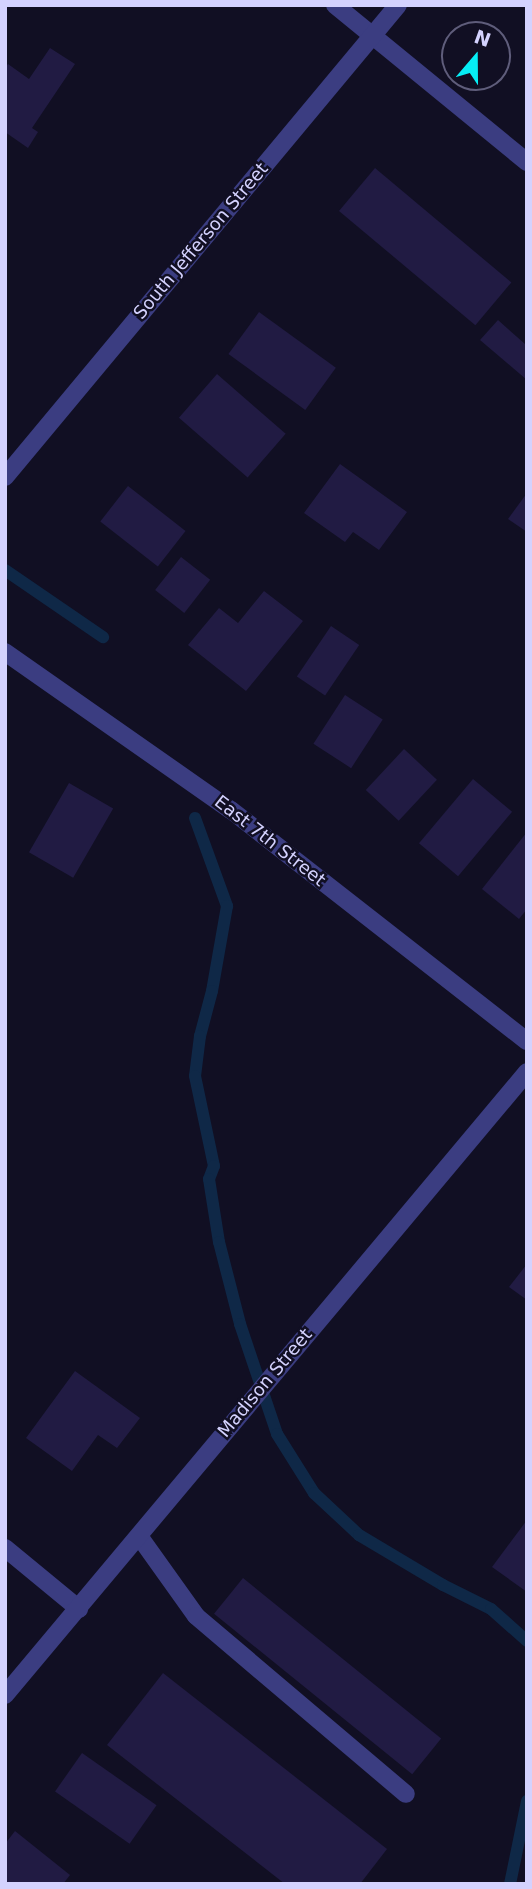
<!DOCTYPE html>
<style>
body{margin:0}
#map{position:relative;width:532px;height:1889px;overflow:hidden;background:#110f23;font-family:"DejaVu Sans",sans-serif}
div>[style]{position:absolute}
.stream>*{height:12px;margin:-6px;padding:0 6px;transform-origin:6px;border-radius:6px;background:#0f2847}
.building>*{inset:0;background:#211b43;transform-origin:0 0}
.lane>*{height:18px;margin:-9px;padding:0 9px;transform-origin:9px;border-radius:9px;background:#3b3d81}
.street>*{height:18px;margin:-9px;padding:0 9px;transform-origin:9px;border-radius:9px;background:#3b3d81}
span{translate:-50% -50%;white-space:nowrap;text-align:center;line-height:1.15;-webkit-text-stroke:5px #110f23;paint-order:stroke}
.street-label{font-size:18px;color:#d4d2fe}
.frame{position:absolute;inset:0;border:7px solid #d4d2fe;pointer-events:none}
.north{position:absolute;left:441px;top:21px;width:70px;height:70px;box-sizing:border-box;background:#110f23;border:2px solid #5f5d7b;border-radius:50%;rotate:20deg;font-size:19px;font-weight:700;line-height:28px;text-align:center;color:#d4d2fe}
.north::after{content:'';display:block;margin:auto;width:24px;height:32px;background:#06edf5;clip-path:polygon(50% 0,100% 100%,50% 72%,0 100%)}
</style>
<div id="map">
<div class="stream">
<i style="left:5px;top:570px;width:119px;rotate:34.4deg"></i>
<i style="left:195px;top:818px;width:94px;rotate:70deg"></i>
<i style="left:227px;top:906px;width:86px;rotate:100deg"></i>
<i style="left:212px;top:991px;width:47px;rotate:104.9deg"></i>
<i style="left:200px;top:1036px;width:40px;rotate:97.1deg"></i>
<i style="left:195px;top:1076px;width:92px;rotate:78.1deg"></i>
<i style="left:214px;top:1166px;width:14px;rotate:111deg"></i>
<i style="left:209px;top:1179px;width:64px;rotate:81deg"></i>
<i style="left:219px;top:1242px;width:85px;rotate:75.6deg"></i>
<i style="left:240px;top:1324px;width:116px;rotate:71.4deg"></i>
<i style="left:277px;top:1434px;width:70px;rotate:57.9deg"></i>
<i style="left:314px;top:1493px;width:62px;rotate:43deg"></i>
<i style="left:359px;top:1535px;width:98px;rotate:30.8deg"></i>
<i style="left:443px;top:1585px;width:54px;rotate:26.6deg"></i>
<i style="left:491px;top:1609px;width:48px;rotate:41.6deg"></i>
<i style="left:510px;top:1884px;width:85px;rotate:-78.4deg"></i>
</div>
<div class="building">
<i style="clip-path:polygon(50px 48px,75px 64px,32px 128px,38px 132px,28px 148px,5px 132px,5px 68px,8px 64px,29px 79px)"></i>
<i style="left:375px;top:168px;width:178px;height:56px;rotate:40deg"></i>
<i style="left:259px;top:312px;width:95px;height:52px;rotate:36deg"></i>
<i style="clip-path:polygon(498px 320px,525px 344px,527px 342px,527px 380px,480px 340px)"></i>
<i style="left:217px;top:374px;width:91px;height:58px;rotate:41deg"></i>
<i style="clip-path:polygon(340px 464px,407px 512px,379px 550px,353px 532px,345px 542px,304px 513px)"></i>
<i style="left:128px;top:486px;width:73px;height:45px;rotate:38deg"></i>
<i style="clip-path:polygon(527px 493px,527px 532px,508px 519px)"></i>
<i style="left:181px;top:557px;width:37px;height:42px;rotate:38deg"></i>
<i style="clip-path:polygon(264px 591px,303px 621px,246px 691px,188px 645px,219px 608px,238px 623px)"></i>
<i style="left:331px;top:626px;width:34px;height:61px;rotate:34deg"></i>
<i style="left:345px;top:695px;width:45px;height:58px;rotate:33deg"></i>
<i style="left:404px;top:749px;width:45px;height:56px;rotate:43deg"></i>
<i style="left:473px;top:779px;width:51px;height:84px;rotate:40deg"></i>
<i style="left:69px;top:783px;width:51px;height:80px;rotate:30deg"></i>
<i style="clip-path:polygon(527px 832px,527px 909px,519px 919px,482px 889px)"></i>
<i style="clip-path:polygon(527px 1264px,527px 1300px,509px 1287px)"></i>
<i style="clip-path:polygon(75px 1371px,140px 1418px,117px 1448px,98px 1435px,72px 1471px,26px 1438px)"></i>
<i style="clip-path:polygon(527px 1520px,527px 1592px,492px 1567px)"></i>
<i style="left:243px;top:1578px;width:255px;height:46px;rotate:39deg"></i>
<i style="clip-path:polygon(163px 1673px,387px 1849px,360px 1884px,285px 1884px,107px 1745px)"></i>
<i style="left:82px;top:1753px;width:91px;height:47px;rotate:35deg"></i>
<i style="clip-path:polygon(15px 1831px,70px 1875px,63px 1884px,5px 1884px,5px 1844px)"></i>
</div>
<div class="lane">
<i style="left:139px;top:1536px;width:98px;rotate:54.5deg"></i>
<i style="left:196px;top:1616px;width:275px;rotate:40.3deg"></i>
</div>
<div class="street">
<i style="left:335px;top:5px;width:248px;rotate:39.3deg"></i>
<i style="left:5px;top:477px;width:614px;rotate:-50.22deg"></i>
<i style="left:5px;top:652px;width:276px;rotate:35deg"></i>
<i style="left:231px;top:810px;width:375px;rotate:38deg"></i>
<i style="left:5px;top:1548px;width:96px;rotate:39.5deg"></i>
<i style="left:5px;top:1695px;width:813px;rotate:-50.04deg"></i>
</div>
<div class="street-label">
<span style="left:201px;top:241px;rotate:-50deg">South Jefferson Street</span>
<span style="left:270px;top:841px;rotate:38deg">East 7th Street</span>
<span style="left:265px;top:1383px;rotate:-50deg">Madison Street</span>
</div>
<div class="frame"></div>
<div class="north">N</div>
</div>
